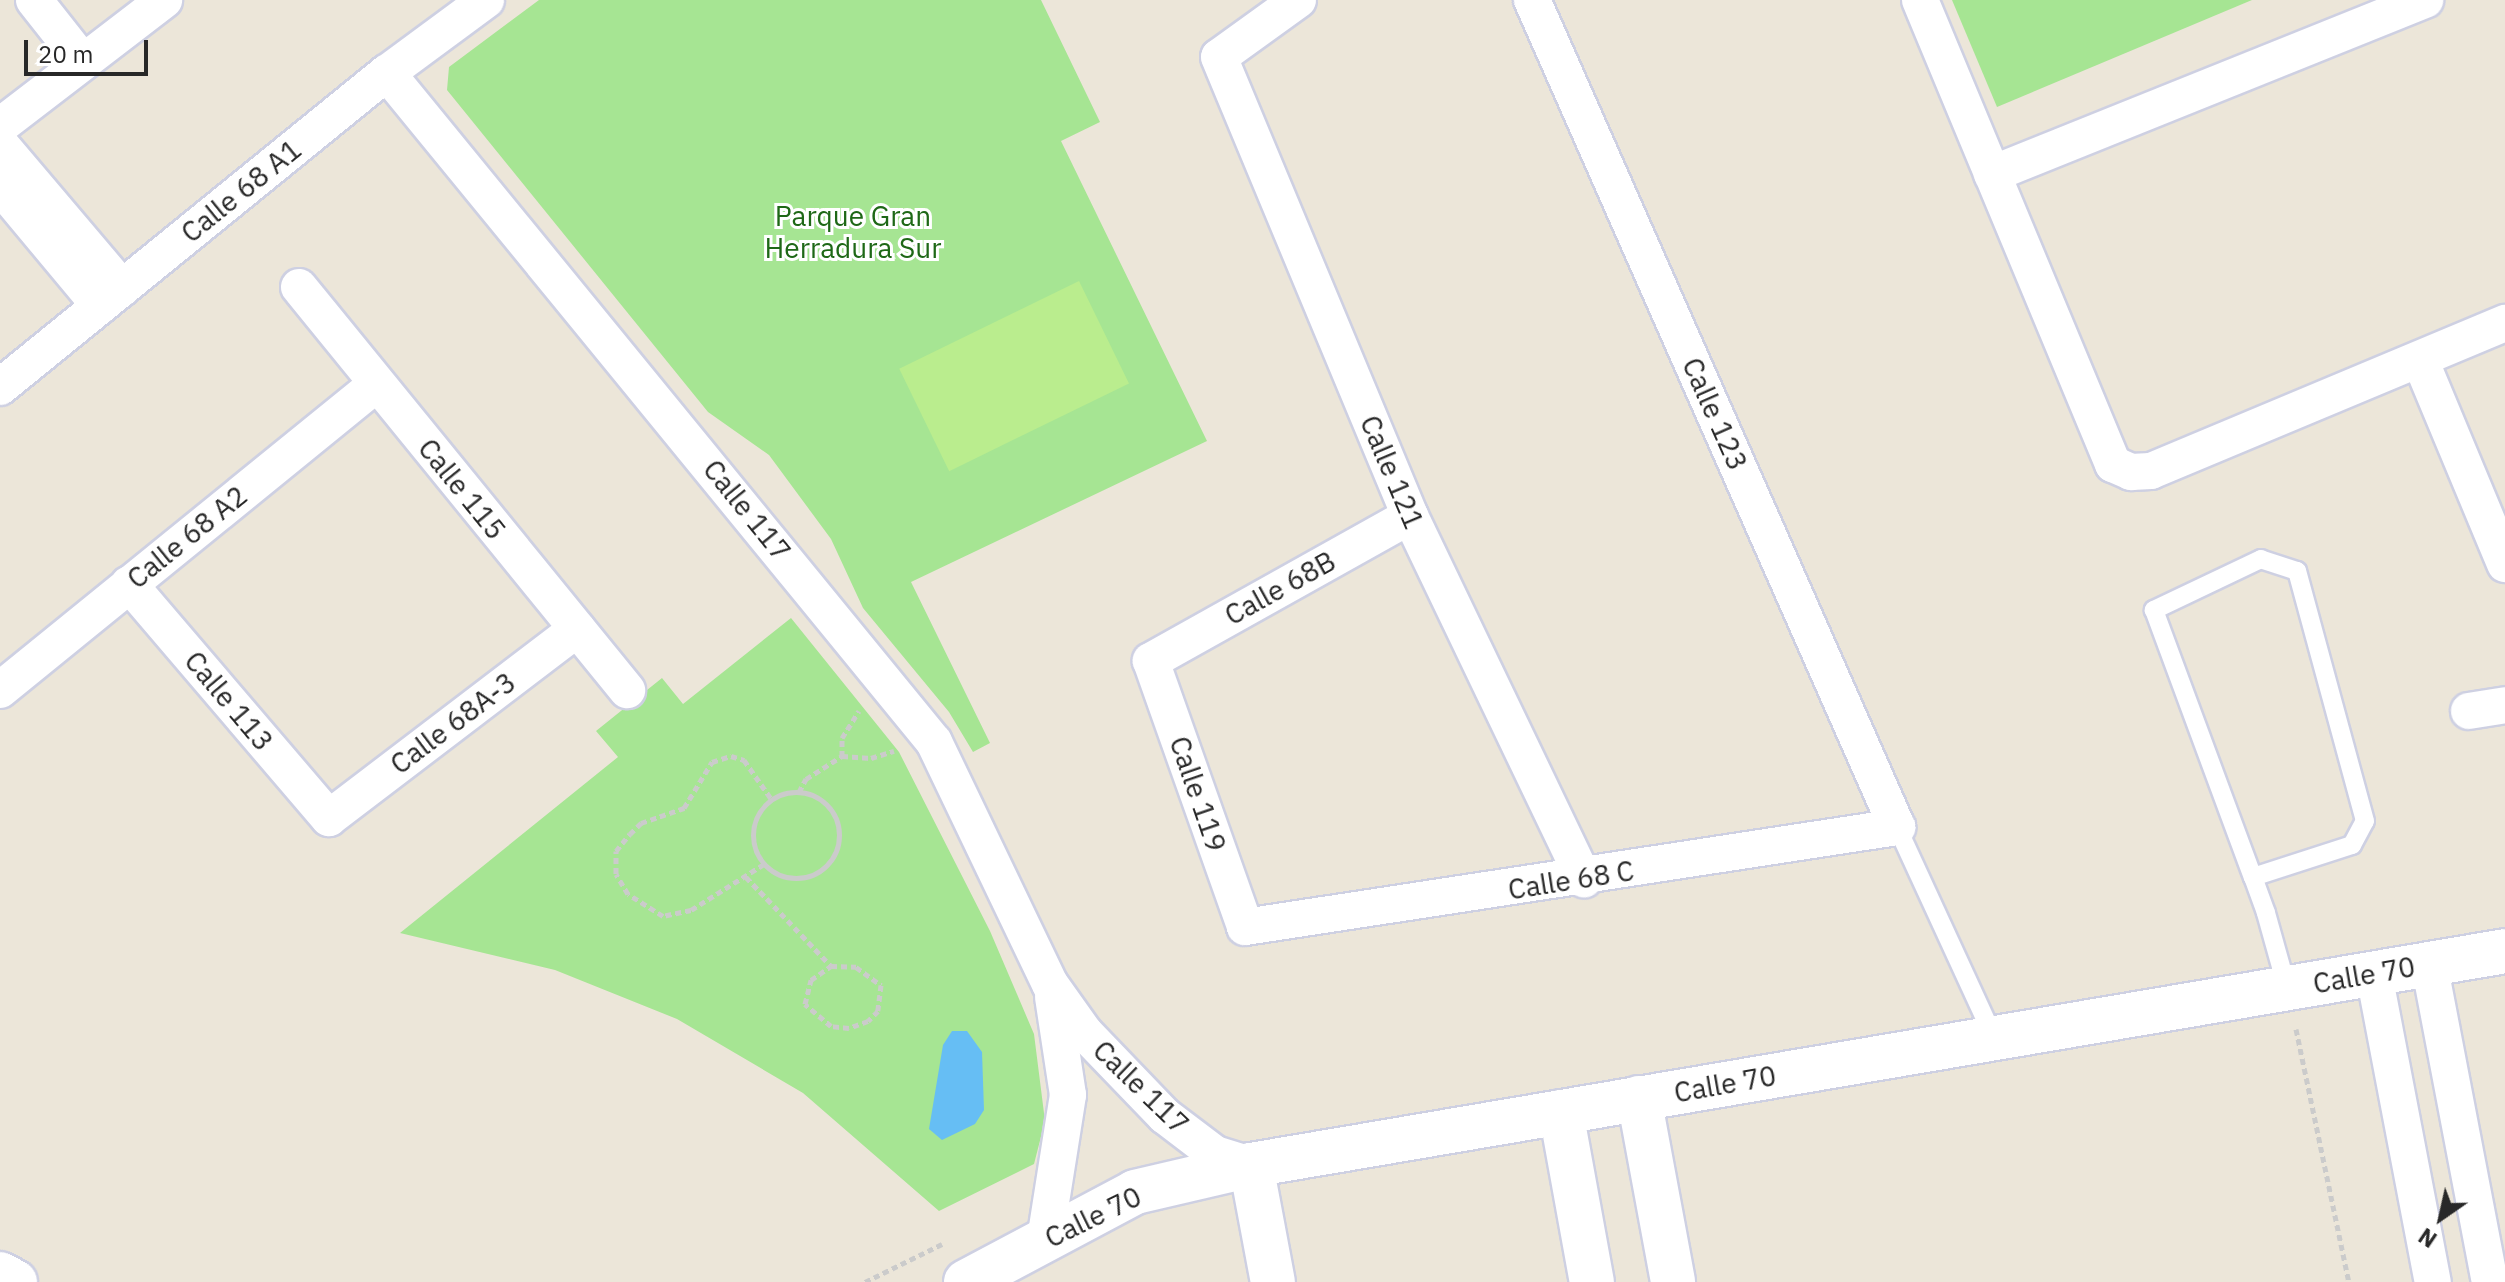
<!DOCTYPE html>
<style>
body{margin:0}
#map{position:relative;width:2505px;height:1282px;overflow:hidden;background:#ece6d9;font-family:"IBM Plex Sans",sans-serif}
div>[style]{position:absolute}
.green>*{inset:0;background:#a6e593}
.pitch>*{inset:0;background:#baed8e;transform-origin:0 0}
.water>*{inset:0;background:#66bef4}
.path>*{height:5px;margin-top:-2.5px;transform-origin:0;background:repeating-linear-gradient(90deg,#cbcbcb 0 6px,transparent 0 10px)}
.path>.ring{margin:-2.5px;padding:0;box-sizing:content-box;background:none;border:5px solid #cbcbcb;border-radius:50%}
.roads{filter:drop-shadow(2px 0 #ced0e2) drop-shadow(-2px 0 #ced0e2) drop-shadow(0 2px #ced0e2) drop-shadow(0 -2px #ced0e2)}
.lane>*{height:18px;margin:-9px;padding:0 9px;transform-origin:9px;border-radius:9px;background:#fff}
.street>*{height:36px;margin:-18px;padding:0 18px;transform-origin:18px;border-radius:18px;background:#fff}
.secondary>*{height:44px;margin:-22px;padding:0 22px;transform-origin:22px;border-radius:22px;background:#fff}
span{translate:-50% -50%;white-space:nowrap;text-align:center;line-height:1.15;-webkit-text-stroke:6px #fff;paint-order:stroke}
.street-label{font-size:28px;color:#282828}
.park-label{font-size:28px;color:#1e6816}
.north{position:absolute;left:2401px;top:1178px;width:80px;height:80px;-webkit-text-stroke:6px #fff;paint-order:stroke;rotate:214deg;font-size:22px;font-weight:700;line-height:32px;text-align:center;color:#282828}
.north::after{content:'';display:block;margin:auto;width:28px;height:36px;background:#282828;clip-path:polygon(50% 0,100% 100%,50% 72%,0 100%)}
.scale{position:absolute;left:24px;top:40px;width:124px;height:36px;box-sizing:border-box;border:4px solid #282828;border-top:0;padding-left:10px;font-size:24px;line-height:28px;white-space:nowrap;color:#282828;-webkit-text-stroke:6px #fff;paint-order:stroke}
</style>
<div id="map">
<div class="green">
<i style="clip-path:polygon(539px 0,1041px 0,1100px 122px,1061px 141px,1207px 441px,911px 582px,990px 743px,973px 752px,949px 712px,863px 608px,831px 539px,769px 455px,708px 412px,447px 90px,449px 67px)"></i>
<i style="clip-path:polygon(1952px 0,2252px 0,1997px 107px)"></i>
<i style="clip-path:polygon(791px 618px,899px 752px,990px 931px,1034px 1034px,1045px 1121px,1034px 1164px,939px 1211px,803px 1093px,677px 1019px,555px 970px,400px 933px,618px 757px,596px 731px,662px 678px,683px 704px)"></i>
</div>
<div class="pitch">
<i style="left:1079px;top:281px;width:114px;height:200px;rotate:64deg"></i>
</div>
<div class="water">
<i style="clip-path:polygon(952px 1031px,967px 1031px,982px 1052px,984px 1110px,975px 1124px,942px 1140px,929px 1129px,943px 1045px)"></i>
</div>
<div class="path">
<i style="left:842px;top:756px;width:18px;rotate:-90deg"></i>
<i style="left:842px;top:738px;width:32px;rotate:-58deg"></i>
<i style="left:799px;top:792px;width:15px;rotate:-62deg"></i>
<i style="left:806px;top:779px;width:43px;rotate:-32.6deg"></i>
<i style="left:842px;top:756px;width:29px;rotate:4deg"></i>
<i style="left:871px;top:758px;width:24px;rotate:-17deg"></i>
<i class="ring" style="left:753px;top:792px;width:81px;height:81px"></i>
<i style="left:764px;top:864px;width:86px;rotate:147.8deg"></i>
<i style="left:691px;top:910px;width:29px;rotate:168deg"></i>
<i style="left:663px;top:916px;width:41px;rotate:-147.8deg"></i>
<i style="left:628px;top:894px;width:23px;rotate:-121deg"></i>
<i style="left:616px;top:874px;width:23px;rotate:-90deg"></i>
<i style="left:616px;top:851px;width:22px;rotate:-51deg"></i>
<i style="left:630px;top:834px;width:16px;rotate:-45deg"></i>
<i style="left:641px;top:823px;width:46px;rotate:-19.2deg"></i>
<i style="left:684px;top:808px;width:54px;rotate:-58.7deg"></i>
<i style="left:712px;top:762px;width:20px;rotate:-18deg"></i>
<i style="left:731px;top:756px;width:14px;rotate:17deg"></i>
<i style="left:744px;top:760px;width:49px;rotate:55deg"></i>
<i style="left:746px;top:877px;width:123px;rotate:46.3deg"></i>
<i style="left:831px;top:966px;width:25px;rotate:2deg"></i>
<i style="left:856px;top:967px;width:31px;rotate:36deg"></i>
<i style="left:881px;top:985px;width:26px;rotate:97deg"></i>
<i style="left:878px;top:1011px;width:14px;rotate:135deg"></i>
<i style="left:868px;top:1021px;width:20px;rotate:160deg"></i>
<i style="left:849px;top:1028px;width:18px;rotate:-174deg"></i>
<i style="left:831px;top:1026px;width:34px;rotate:-140deg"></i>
<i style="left:805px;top:1004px;width:25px;rotate:-76deg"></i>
<i style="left:811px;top:980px;width:24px;rotate:-35deg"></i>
<i style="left:2296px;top:1029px;width:258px;rotate:78.2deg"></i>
<i style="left:865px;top:1282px;width:86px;rotate:-26.3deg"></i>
</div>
<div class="roads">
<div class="lane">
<i style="left:1897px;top:827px;width:232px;rotate:65.3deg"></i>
<i style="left:2253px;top:877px;width:104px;rotate:-17.9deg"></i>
<i style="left:2352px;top:845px;width:27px;rotate:-62deg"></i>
<i style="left:2365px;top:821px;width:259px;rotate:-105.2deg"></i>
<i style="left:2297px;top:571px;width:38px;rotate:-162deg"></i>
<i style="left:2261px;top:559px;width:119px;rotate:154.5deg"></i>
<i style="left:2154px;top:610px;width:285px;rotate:69.7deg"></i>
<i style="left:2253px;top:877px;width:38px;rotate:70deg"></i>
<i style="left:2266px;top:913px;width:78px;rotate:74.4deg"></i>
</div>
<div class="street">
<i style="left:34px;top:0;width:79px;rotate:51.7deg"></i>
<i style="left:1298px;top:0;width:97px;rotate:144.2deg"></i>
<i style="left:1219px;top:57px;width:497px;rotate:67.4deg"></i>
<i style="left:1410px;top:516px;width:403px;rotate:64.4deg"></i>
<i style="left:1920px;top:0;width:503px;rotate:67.42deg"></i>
<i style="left:2113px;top:464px;width:20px;rotate:24deg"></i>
<i style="left:2131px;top:472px;width:20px;rotate:-3deg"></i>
<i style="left:2151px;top:471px;width:384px;rotate:-22.7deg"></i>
<i style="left:387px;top:73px;width:864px;rotate:50.73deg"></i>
<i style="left:934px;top:742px;width:268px;rotate:64.4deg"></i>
<i style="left:1050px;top:984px;width:60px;rotate:54.5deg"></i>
<i style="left:1085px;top:1033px;width:115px;rotate:46.1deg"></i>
<i style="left:1165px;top:1116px;width:63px;rotate:37.2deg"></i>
<i style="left:1215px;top:1154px;width:38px;rotate:17deg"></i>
<i style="left:0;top:126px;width:207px;rotate:-37.5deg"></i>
<i style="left:0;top:144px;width:189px;rotate:49.7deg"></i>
<i style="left:1992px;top:174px;width:467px;rotate:-21.9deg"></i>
<i style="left:0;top:186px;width:156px;rotate:50.2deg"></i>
<i style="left:299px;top:287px;width:520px;rotate:50.86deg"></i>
<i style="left:2421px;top:362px;width:219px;rotate:67.4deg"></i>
<i style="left:0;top:387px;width:498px;rotate:-39.1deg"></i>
<i style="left:387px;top:73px;width:123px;rotate:-36.4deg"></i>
<i style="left:1410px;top:516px;width:297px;rotate:150.8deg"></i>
<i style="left:1151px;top:661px;width:282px;rotate:70.5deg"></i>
<i style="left:1245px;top:927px;width:660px;rotate:-8.72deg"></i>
<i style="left:1897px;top:827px;width:904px;rotate:-113.81deg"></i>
<i style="left:129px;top:584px;width:308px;rotate:49.5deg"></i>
<i style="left:329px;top:818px;width:312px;rotate:-37.3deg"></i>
<i style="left:0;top:690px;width:485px;rotate:-39.1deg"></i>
<i style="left:2469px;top:711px;width:36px;rotate:-9deg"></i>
<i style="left:2429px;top:963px;width:325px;rotate:79.2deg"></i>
<i style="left:2374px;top:974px;width:314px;rotate:79.2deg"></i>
<i style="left:1045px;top:1240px;width:147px;rotate:-81deg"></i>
<i style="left:1068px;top:1095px;width:99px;rotate:-98.7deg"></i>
</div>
<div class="secondary">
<i style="left:1639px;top:1098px;width:187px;rotate:79.5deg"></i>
<i style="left:1561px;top:1112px;width:173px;rotate:79.7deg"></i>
<i style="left:1251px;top:1165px;width:119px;rotate:79.4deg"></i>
<i style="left:0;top:1274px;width:17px;rotate:28deg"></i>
<i style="left:966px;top:1282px;width:191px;rotate:-28deg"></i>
<i style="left:1135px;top:1192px;width:119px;rotate:-13.1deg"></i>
<i style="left:1251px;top:1165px;width:1272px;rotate:-9.68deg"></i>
</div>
</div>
<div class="street-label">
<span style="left:241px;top:191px;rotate:-39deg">Calle 68 A1</span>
<span style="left:1715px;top:414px;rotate:66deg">Calle 123</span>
<span style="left:1392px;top:472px;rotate:67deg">Calle 121</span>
<span style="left:462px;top:489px;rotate:51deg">Calle 115</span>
<span style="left:747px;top:510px;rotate:51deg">Calle 117</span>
<span style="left:187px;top:537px;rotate:-39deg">Calle 68 A2</span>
<span style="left:1280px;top:588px;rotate:-29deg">Calle 68B</span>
<span style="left:229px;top:701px;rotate:50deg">Calle 113</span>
<span style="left:453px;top:723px;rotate:-37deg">Calle 68A-3</span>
<span style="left:1198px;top:794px;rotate:71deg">Calle 119</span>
<span style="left:1571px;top:880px;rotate:-9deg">Calle 68 C</span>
<span style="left:2364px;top:975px;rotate:-10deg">Calle 70</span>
<span style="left:1725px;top:1084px;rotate:-10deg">Calle 70</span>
<span style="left:1141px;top:1087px;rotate:44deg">Calle 117</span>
<span style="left:1093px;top:1217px;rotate:-26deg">Calle 70</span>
</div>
<div class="park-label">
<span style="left:853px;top:232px">Parque Gran<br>Herradura Sur</span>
</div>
<div class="north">N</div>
<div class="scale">20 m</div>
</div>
